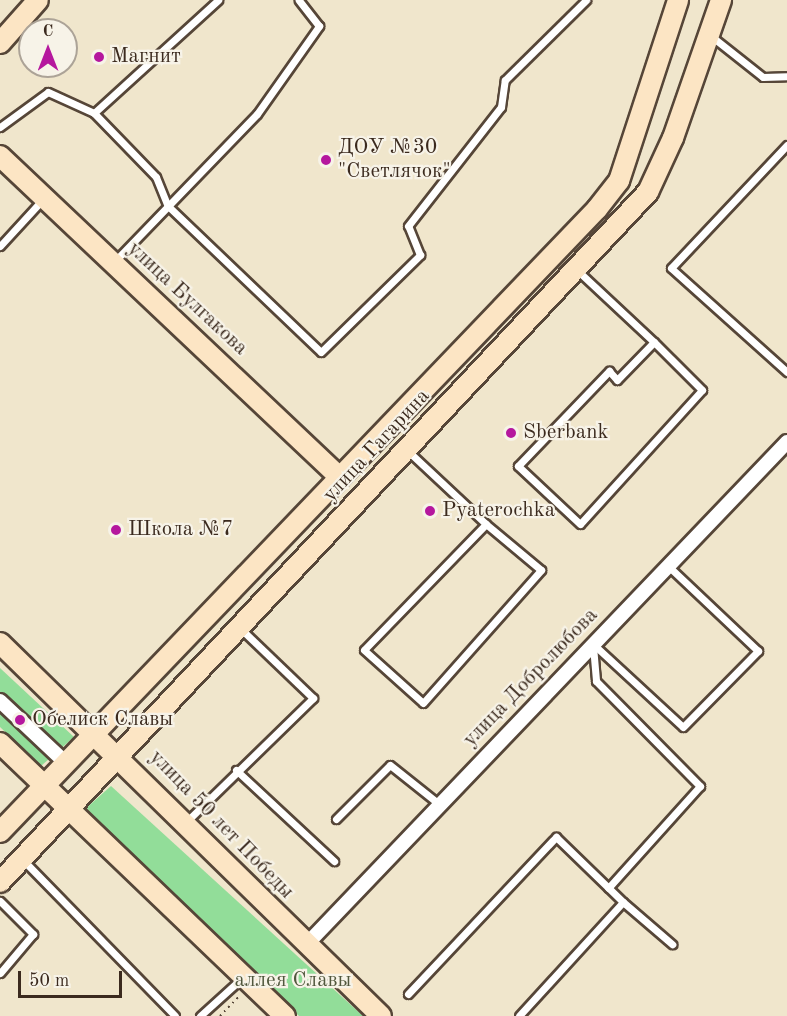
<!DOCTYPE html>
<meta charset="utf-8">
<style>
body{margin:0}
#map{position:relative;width:787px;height:1016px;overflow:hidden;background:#f0e6cc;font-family:"Old Standard TT",serif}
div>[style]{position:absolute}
.green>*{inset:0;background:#92dd99}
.path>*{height:2px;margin-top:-1px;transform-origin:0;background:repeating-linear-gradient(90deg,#564638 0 1.5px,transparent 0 6px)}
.roads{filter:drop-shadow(2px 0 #564638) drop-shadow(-2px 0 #564638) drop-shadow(0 2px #564638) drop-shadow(0 -2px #564638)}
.lane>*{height:7px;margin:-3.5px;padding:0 3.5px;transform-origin:3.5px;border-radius:3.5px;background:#fff}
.street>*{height:14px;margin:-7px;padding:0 7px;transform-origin:7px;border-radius:7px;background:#fff}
.secondary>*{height:20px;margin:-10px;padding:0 10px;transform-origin:10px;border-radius:10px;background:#fce5c4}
.dots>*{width:16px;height:16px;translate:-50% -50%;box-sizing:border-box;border:3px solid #f7f3e8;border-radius:50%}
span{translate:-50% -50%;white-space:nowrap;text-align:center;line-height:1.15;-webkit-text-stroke:4.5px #f7f3e8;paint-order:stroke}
.poi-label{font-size:21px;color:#3b2a1e}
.left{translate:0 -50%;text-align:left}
.street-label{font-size:21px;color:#3b2a1e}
.park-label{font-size:21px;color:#51573d}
.north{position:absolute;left:18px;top:18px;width:60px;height:60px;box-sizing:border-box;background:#f7f3e8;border:2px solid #aca397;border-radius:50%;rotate:0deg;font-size:16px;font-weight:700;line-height:24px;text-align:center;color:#3b2a1e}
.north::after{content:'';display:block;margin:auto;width:21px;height:27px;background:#b5179e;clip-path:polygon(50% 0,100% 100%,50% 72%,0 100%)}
.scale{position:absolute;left:18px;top:971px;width:104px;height:27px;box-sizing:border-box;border:3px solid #3b2a1e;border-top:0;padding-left:8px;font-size:18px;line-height:21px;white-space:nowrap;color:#3b2a1e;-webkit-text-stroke:4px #f7f3e8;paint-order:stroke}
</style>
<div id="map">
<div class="green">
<i style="clip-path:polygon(0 668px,74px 737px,41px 766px,0 727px)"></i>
<i style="clip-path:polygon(111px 786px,363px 1016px,299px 1016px,85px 809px)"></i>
</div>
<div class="path">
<i style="left:220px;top:1016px;width:28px;rotate:-46deg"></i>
</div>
<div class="roads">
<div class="lane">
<i style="left:711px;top:36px;width:66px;rotate:38.3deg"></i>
<i style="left:763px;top:77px;width:24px;rotate:-2deg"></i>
<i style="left:94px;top:113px;width:89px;rotate:45.9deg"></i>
<i style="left:156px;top:177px;width:31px;rotate:68deg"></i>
<i style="left:168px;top:206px;width:211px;rotate:43.7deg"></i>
<i style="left:321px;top:352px;width:139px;rotate:-44.4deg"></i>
<i style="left:420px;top:255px;width:31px;rotate:-112deg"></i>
<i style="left:408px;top:226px;width:151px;rotate:-52deg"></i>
<i style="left:501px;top:107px;width:27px;rotate:-82deg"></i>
<i style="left:505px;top:80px;width:114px;rotate:-44.6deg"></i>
<i style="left:0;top:127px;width:59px;rotate:-36.1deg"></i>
<i style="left:48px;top:92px;width:51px;rotate:24.5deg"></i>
<i style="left:94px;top:113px;width:168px;rotate:-42.3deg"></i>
<i style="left:787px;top:145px;width:169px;rotate:133.3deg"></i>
<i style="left:671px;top:268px;width:156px;rotate:41.9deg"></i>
<i style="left:0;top:246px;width:64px;rotate:-47.5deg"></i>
<i style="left:115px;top:261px;width:204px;rotate:-46deg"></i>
<i style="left:257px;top:114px;width:108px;rotate:-54.8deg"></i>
<i style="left:319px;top:26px;width:33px;rotate:-128deg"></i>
<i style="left:578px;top:271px;width:104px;rotate:43.1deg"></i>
<i style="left:654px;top:342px;width:68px;rotate:45deg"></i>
<i style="left:702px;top:390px;width:181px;rotate:132.3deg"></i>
<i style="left:580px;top:524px;width:85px;rotate:-136.9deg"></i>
<i style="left:518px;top:466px;width:132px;rotate:-46.2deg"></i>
<i style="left:609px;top:371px;width:12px;rotate:48deg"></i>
<i style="left:617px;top:380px;width:53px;rotate:-45.8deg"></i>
<i style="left:409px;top:452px;width:105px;rotate:43.1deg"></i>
<i style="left:486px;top:524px;width:175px;rotate:134.1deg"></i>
<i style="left:364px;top:650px;width:79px;rotate:41.9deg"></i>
<i style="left:423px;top:703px;width:178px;rotate:-48.4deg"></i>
<i style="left:541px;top:570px;width:72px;rotate:-140.1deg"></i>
<i style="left:593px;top:644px;width:122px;rotate:42.7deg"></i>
<i style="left:683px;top:727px;width:107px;rotate:-45.4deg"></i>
<i style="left:758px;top:651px;width:124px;rotate:-136.6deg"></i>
<i style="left:593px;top:646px;width:35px;rotate:85deg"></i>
<i style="left:596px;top:681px;width:148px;rotate:45.3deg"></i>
<i style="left:700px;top:786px;width:137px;rotate:132deg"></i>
<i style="left:236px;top:770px;width:134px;rotate:42.9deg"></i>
<i style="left:336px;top:819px;width:76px;rotate:-45deg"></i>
<i style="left:390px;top:765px;width:63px;rotate:38.5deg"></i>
<i style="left:185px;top:823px;width:179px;rotate:-44.3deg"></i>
<i style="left:313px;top:698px;width:101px;rotate:-136.2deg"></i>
<i style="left:24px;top:861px;width:216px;rotate:45.7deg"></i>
<i style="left:0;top:901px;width:47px;rotate:45deg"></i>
<i style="left:33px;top:934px;width:51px;rotate:130.2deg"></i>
<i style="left:623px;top:902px;width:65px;rotate:40.6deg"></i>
<i style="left:408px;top:994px;width:216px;rotate:-46.7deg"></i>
<i style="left:556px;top:837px;width:93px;rotate:44.1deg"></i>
<i style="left:623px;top:902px;width:154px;rotate:132.4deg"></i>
<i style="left:200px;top:1016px;width:58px;rotate:-42.2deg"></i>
</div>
<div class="street">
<i style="left:0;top:701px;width:91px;rotate:43.2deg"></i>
<i style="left:306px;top:945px;width:696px;rotate:-46.28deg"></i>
</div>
<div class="secondary">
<i style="left:0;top:43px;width:57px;rotate:-48.5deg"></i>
<i style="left:0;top:156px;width:468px;rotate:43.4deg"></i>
<i style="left:0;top:643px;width:533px;rotate:44.39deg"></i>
<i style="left:0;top:743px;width:395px;rotate:43.8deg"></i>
<i style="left:0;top:832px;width:863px;rotate:-46.22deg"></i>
<i style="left:597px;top:209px;width:36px;rotate:-52deg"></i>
<i style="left:619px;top:181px;width:190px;rotate:-71.9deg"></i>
<i style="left:0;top:882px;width:947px;rotate:-46.8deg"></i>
<i style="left:648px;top:192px;width:60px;rotate:-65.2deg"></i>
<i style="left:673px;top:138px;width:146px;rotate:-70.8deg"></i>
</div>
</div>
<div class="dots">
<i style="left:99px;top:57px;background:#b5179e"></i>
<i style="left:326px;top:160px;background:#b5179e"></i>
<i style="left:511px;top:433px;background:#b5179e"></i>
<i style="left:430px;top:511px;background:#b5179e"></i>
<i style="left:116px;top:530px;background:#b5179e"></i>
<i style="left:20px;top:720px;background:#b5179e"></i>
</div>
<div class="poi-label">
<span class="left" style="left:111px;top:57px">Магнит</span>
<span class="left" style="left:338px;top:160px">ДОУ №30<br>"Светлячок"</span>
<span class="left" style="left:523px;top:433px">Sberbank</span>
<span class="left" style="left:442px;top:511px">Pyaterochka</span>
<span class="left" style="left:128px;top:530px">Школа №7</span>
<span class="left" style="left:32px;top:720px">Обелиск Славы</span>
</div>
<div class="street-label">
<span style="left:187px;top:299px;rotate:43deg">улица Булгакова</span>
<span style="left:377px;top:446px;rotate:-47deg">улица Гагарина</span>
<span style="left:531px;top:678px;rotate:-46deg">улица Добролюбова</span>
<span style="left:221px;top:825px;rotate:46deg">улица 50 лет Победы</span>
</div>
<div class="park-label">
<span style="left:293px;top:981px">аллея Славы</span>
</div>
<div class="north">С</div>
<div class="scale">50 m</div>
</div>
